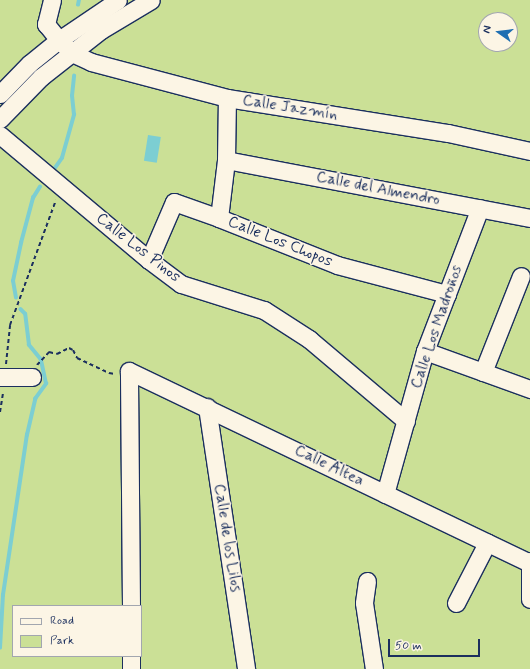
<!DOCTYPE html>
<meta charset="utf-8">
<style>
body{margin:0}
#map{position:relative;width:530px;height:669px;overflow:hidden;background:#edece9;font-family:Mynerve,sans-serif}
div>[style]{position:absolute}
.green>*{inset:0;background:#cbe096}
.water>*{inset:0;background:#7cced2;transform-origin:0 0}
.stream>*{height:3.5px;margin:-1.75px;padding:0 1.75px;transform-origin:1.75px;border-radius:1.75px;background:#7cced2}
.path>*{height:2px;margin-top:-1px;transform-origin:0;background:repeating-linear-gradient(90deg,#1b2f5e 0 4px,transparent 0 7px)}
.roads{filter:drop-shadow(1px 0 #1b2f5e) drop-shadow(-1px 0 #1b2f5e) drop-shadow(0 1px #1b2f5e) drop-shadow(0 -1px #1b2f5e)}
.minor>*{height:17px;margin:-8.5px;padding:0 8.5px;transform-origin:8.5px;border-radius:8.5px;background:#fcf5e5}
span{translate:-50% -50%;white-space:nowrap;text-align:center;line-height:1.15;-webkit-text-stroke:3px #fcf5e5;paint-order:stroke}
.street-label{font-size:16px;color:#1b2f5e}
.legend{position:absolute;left:12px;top:605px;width:130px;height:52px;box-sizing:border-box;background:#fcf5e5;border:1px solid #a2a6af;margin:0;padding:5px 7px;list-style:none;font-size:12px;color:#1b2f5e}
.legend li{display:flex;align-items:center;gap:8px;height:20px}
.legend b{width:20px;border:1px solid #a2a6af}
.north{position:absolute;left:478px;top:12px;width:40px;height:40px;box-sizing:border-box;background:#fcf5e5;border:1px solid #a2a6af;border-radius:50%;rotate:284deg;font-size:11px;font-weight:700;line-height:16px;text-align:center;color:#1b2f5e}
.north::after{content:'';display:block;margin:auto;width:14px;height:18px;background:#1f6fb2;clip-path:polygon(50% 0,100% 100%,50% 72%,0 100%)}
.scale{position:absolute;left:388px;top:639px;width:92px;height:18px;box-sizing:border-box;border:2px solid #1b2f5e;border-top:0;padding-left:5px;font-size:12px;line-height:14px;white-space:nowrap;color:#1b2f5e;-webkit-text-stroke:3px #fcf5e5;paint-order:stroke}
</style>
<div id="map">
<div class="green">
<i style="clip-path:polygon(evenodd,0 0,530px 0,530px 669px,0 669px,0 0,486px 20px,510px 20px,510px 44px,486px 44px,486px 20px,0 0,13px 606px,141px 606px,141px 656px,13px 656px,13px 606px)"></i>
</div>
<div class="water">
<i style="left:148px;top:135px;width:13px;height:26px;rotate:9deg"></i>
</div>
<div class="stream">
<i style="left:78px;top:5px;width:5px;rotate:-79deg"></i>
<i style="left:55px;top:168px;width:12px;rotate:-55deg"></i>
<i style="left:62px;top:158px;width:45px;rotate:-74.4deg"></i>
<i style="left:74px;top:115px;width:19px;rotate:-96deg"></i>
<i style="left:72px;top:96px;width:20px;rotate:-84deg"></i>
<i style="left:16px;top:298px;width:17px;rotate:-100deg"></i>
<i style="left:13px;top:281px;width:39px;rotate:-78deg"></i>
<i style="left:21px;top:243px;width:47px;rotate:-75.1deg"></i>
<i style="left:33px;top:198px;width:13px;rotate:-58deg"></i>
<i style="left:0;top:648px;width:53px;rotate:-86.8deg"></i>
<i style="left:3px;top:595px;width:162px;rotate:-81.5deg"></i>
<i style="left:27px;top:435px;width:37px;rotate:-77deg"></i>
<i style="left:35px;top:399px;width:19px;rotate:-54deg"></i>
<i style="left:46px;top:384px;width:25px;rotate:-102deg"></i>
<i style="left:41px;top:360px;width:19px;rotate:-129deg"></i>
<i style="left:29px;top:345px;width:31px;rotate:-97deg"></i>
<i style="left:25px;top:314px;width:6px;rotate:-135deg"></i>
</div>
<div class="path">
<i style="left:6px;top:364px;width:39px;rotate:-84deg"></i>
<i style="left:10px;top:325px;width:133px;rotate:-69.8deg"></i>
<i style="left:37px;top:365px;width:18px;rotate:-47deg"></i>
<i style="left:49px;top:352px;width:8px;rotate:14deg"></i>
<i style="left:57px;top:354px;width:13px;rotate:-27deg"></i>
<i style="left:69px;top:348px;width:4px;rotate:27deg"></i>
<i style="left:73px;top:350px;width:9px;rotate:63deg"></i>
<i style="left:77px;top:358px;width:35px;rotate:25deg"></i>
<i style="left:109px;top:373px;width:6px;rotate:9deg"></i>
<i style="left:0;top:412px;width:20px;rotate:-81deg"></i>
</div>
<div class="roads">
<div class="minor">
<i style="left:52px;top:0;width:25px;rotate:104deg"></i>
<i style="left:46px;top:24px;width:21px;rotate:51deg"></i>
<i style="left:59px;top:40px;width:18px;rotate:45deg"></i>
<i style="left:72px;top:53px;width:21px;rotate:25deg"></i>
<i style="left:91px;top:62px;width:141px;rotate:14.8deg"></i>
<i style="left:227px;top:98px;width:224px;rotate:9deg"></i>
<i style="left:448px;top:133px;width:84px;rotate:12.4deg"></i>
<i style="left:0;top:94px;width:42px;rotate:-46deg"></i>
<i style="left:29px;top:64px;width:38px;rotate:-39deg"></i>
<i style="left:59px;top:40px;width:71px;rotate:-34.1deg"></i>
<i style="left:0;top:119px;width:59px;rotate:-45.7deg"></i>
<i style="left:41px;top:77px;width:76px;rotate:-38.1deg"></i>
<i style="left:101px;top:30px;width:58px;rotate:-31deg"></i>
<i style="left:0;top:135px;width:194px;rotate:40deg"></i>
<i style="left:149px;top:260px;width:40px;rotate:37deg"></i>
<i style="left:181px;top:284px;width:87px;rotate:17.4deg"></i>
<i style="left:264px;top:310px;width:54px;rotate:32.8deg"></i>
<i style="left:309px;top:339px;width:127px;rotate:40.2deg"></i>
<i style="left:226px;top:160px;width:309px;rotate:10.8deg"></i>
<i style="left:219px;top:218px;width:58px;rotate:-83.1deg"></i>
<i style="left:226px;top:160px;width:62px;rotate:-89.1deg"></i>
<i style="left:149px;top:260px;width:63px;rotate:-66.7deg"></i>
<i style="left:174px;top:202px;width:48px;rotate:19.6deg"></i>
<i style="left:219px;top:218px;width:127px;rotate:21.7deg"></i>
<i style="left:337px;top:265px;width:114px;rotate:14.8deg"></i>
<i style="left:425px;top:351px;width:112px;rotate:19.9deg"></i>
<i style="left:483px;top:372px;width:103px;rotate:-68.4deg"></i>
<i style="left:0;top:377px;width:32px"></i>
<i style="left:207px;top:407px;width:265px;rotate:81.5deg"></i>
<i style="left:385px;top:494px;width:148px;rotate:-74.4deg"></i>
<i style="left:425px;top:351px;width:153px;rotate:-69deg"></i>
<i style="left:530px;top:561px;width:38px;rotate:90deg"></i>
<i style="left:367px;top:581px;width:22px;rotate:98deg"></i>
<i style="left:364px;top:603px;width:67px;rotate:81.4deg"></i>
<i style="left:456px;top:603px;width:68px;rotate:-62.7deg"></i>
<i style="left:131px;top:606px;width:235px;rotate:-90.5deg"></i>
<i style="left:129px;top:371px;width:444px;rotate:25.6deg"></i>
<i style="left:131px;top:656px;width:13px;rotate:90deg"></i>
</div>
</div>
<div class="street-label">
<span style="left:290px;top:108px;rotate:9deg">Calle Jazmín</span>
<span style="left:378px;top:189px;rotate:11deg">Calle del Almendro</span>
<span style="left:280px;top:242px;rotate:22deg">Calle Los Chopos</span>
<span style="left:138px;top:248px;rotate:38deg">Calle Los Pinos</span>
<span style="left:437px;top:327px;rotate:-71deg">Calle Los Madroños</span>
<span style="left:329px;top:466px;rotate:26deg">Calle Altea</span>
<span style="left:227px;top:538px;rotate:81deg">Calle de los Lilos</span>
</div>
<ul class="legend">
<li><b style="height:5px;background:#fcf5e5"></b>Road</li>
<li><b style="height:11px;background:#cbe096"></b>Park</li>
</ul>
<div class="north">N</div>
<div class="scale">50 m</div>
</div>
